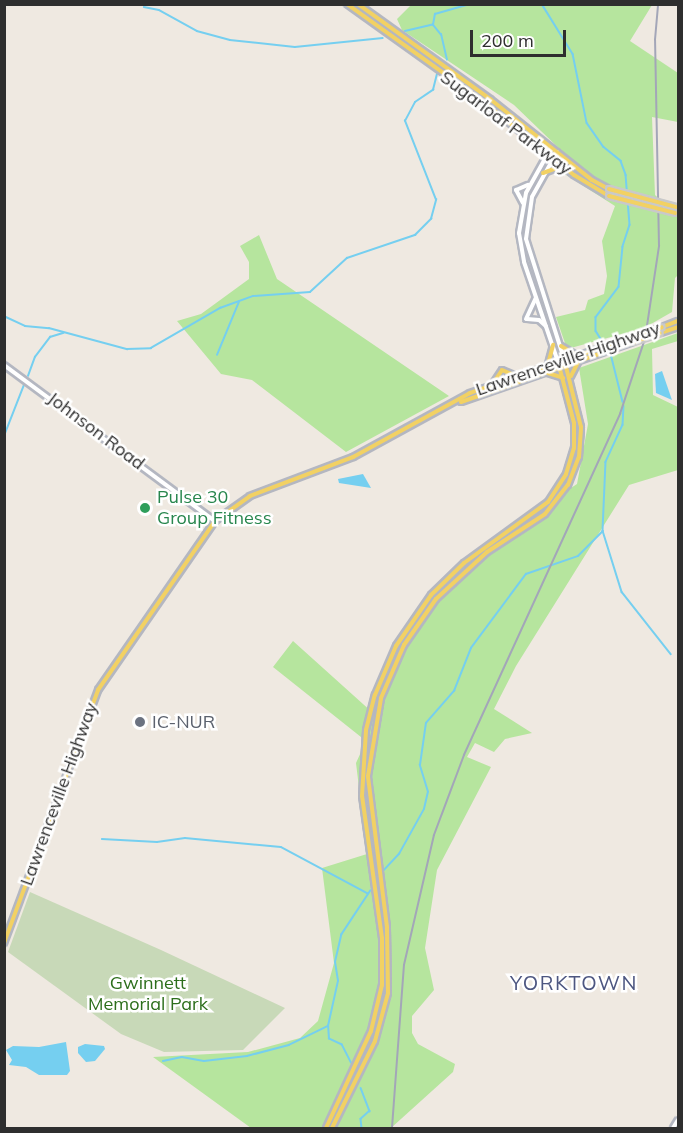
<!DOCTYPE html>
<style>
body{margin:0}
#map{position:relative;width:683px;height:1133px;overflow:hidden;background:#efe9e1;font-family:Mulish,sans-serif}
div>[style]{position:absolute}
.green>*{inset:0;background:#b6e59e}
.cemetery>*{inset:0;background:#c8d9b8}
.water>*{inset:0;background:#75cff0}
.stream>*{height:1.5px;margin:-0.75px;padding:0 0.75px;transform-origin:0.75px;border-radius:0.75px;background:#75cff0}
.roads{filter:drop-shadow(2px 0 #b4b7c1) drop-shadow(-2px 0 #b4b7c1) drop-shadow(0 2px #b4b7c1) drop-shadow(0 -2px #b4b7c1)}
.secondary>*{height:4px;margin:-2px;padding:0 2px;transform-origin:2px;border-radius:2px;background:#fff}
.primary>*{height:4px;margin:-2px;padding:0 2px;transform-origin:2px;border-radius:2px;background:#f2d163}
.rail>*{height:1.5px;margin:-0.75px;padding:0 0.75px;transform-origin:0.75px;border-radius:0.75px;background:#a3a6b8}
.bridges{filter:drop-shadow(2px 0 #c9c9c9) drop-shadow(-2px 0 #c9c9c9) drop-shadow(0 2px #c9c9c9) drop-shadow(0 -2px #c9c9c9)}
.primary-bridge>*{height:4px;margin:-2px;padding:0 2px;transform-origin:2px;border-radius:2px;background:#f2d163}
.dots>*{width:16px;height:16px;translate:-50% -50%;box-sizing:border-box;border:3px solid #fff;border-radius:50%}
span{translate:-50% -50%;white-space:nowrap;text-align:center;line-height:1.15;-webkit-text-stroke:5px #fff;paint-order:stroke}
.street-label{font-size:18px;color:#2e2e2e}
.leisure-label{font-size:18px;color:#27864d}
.left{translate:0 -50%;text-align:left}
.worship-label{font-size:18px;color:#5b616d}
.park-label{font-size:18px;color:#2c6e1b}
.neighbourhood-label{font-size:20px;color:#4d5680;letter-spacing:1.5px}
.frame{position:absolute;inset:0;border:6px solid #2e2e2e;pointer-events:none}
.scale{position:absolute;left:470px;top:30px;width:96px;height:27px;box-sizing:border-box;border:3px solid #2e2e2e;border-top:0;padding-left:8px;font-size:18px;line-height:21px;white-space:nowrap;color:#2e2e2e;-webkit-text-stroke:4px #fff;paint-order:stroke}
</style>
<div id="map">
<div class="green">
<i style="clip-path:polygon(411px 5px,652px 5px,630px 41px,678px 73px,678px 122px,652px 117px,655px 195px,678px 216px,678px 275px,675px 278px,672px 312px,644px 328px,567px 349px,556px 317px,585px 310px,588px 300px,604px 294px,607px 276px,602px 241px,615px 206px,557px 169px,568px 157px,514px 105px,402px 30px,397px 19px)"></i>
<i style="clip-path:polygon(259px 235px,277px 279px,449px 396px,346px 452px,252px 380px,221px 374px,177px 321px,201px 314px,249px 279px,249px 262px,240px 246px)"></i>
<i style="clip-path:polygon(678px 333px,678px 341px,652px 349px,653px 395px,678px 407px,678px 470px,629px 485px,516px 666px,494px 709px,532px 733px,505px 739px,494px 752px,475px 743px,467px 757px,491px 767px,437px 870px,425px 948px,434px 990px,412px 1016px,412px 1033px,418px 1044px,455px 1064px,453px 1072px,391px 1128px,251px 1128px,153px 1057px,248px 1052px,300px 1038px,318px 1021px,334px 963px,322px 868px,367px 854px,356px 763px,366px 741px,273px 667px,293px 641px,373px 713px,378px 689px,427px 596px,516px 524px,577px 484px,588px 424px,579px 368px)"></i>
</div>
<div class="cemetery">
<i style="clip-path:polygon(30px 892px,161px 950px,285px 1008px,243px 1050px,164px 1052px,121px 1034px,8px 952px)"></i>
</div>
<div class="water">
<i style="clip-path:polygon(662px 371px,672px 400px,656px 393px,655px 374px)"></i>
<i style="clip-path:polygon(363px 474px,371px 488px,339px 483px,338px 479px)"></i>
<i style="clip-path:polygon(66px 1042px,70px 1071px,67px 1075px,39px 1075px,26px 1067px,9px 1065px,12px 1060px,6px 1050px,13px 1046px,39px 1047px)"></i>
<i style="clip-path:polygon(85px 1044px,104px 1046px,105px 1049px,95px 1061px,86px 1062px,78px 1053px,78px 1047px)"></i>
</div>
<div class="stream">
<i style="left:542px;top:4px;width:59px;rotate:58.2deg"></i>
<i style="left:573px;top:54px;width:70px;rotate:78.5deg"></i>
<i style="left:587px;top:123px;width:29px;rotate:55deg"></i>
<i style="left:604px;top:147px;width:22px;rotate:39deg"></i>
<i style="left:621px;top:161px;width:15px;rotate:70deg"></i>
<i style="left:626px;top:175px;width:50px;rotate:85.4deg"></i>
<i style="left:630px;top:225px;width:23px;rotate:108deg"></i>
<i style="left:623px;top:247px;width:40px;rotate:95.7deg"></i>
<i style="left:619px;top:287px;width:38px;rotate:127deg"></i>
<i style="left:596px;top:317px;width:14px;rotate:90deg"></i>
<i style="left:596px;top:331px;width:15px;rotate:58deg"></i>
<i style="left:144px;top:7px;width:15px;rotate:11deg"></i>
<i style="left:159px;top:10px;width:43px;rotate:28.9deg"></i>
<i style="left:197px;top:31px;width:34px;rotate:15deg"></i>
<i style="left:230px;top:40px;width:65px;rotate:6.1deg"></i>
<i style="left:295px;top:47px;width:88px;rotate:-5.8deg"></i>
<i style="left:405px;top:31px;width:28px;rotate:-13deg"></i>
<i style="left:447px;top:60px;width:26px;rotate:-103deg"></i>
<i style="left:441px;top:35px;width:13px;rotate:-129deg"></i>
<i style="left:433px;top:25px;width:11px;rotate:-80deg"></i>
<i style="left:435px;top:14px;width:35px;rotate:-16deg"></i>
<i style="left:4px;top:316px;width:23px;rotate:25deg"></i>
<i style="left:25px;top:326px;width:24px;rotate:5deg"></i>
<i style="left:49px;top:328px;width:81px;rotate:15.1deg"></i>
<i style="left:127px;top:349px;width:24px;rotate:-2deg"></i>
<i style="left:151px;top:348px;width:80px;rotate:-30.1deg"></i>
<i style="left:220px;top:308px;width:35px;rotate:-20deg"></i>
<i style="left:253px;top:296px;width:57px;rotate:-4deg"></i>
<i style="left:310px;top:292px;width:50px;rotate:-42.6deg"></i>
<i style="left:347px;top:258px;width:72px;rotate:-18.7deg"></i>
<i style="left:415px;top:235px;width:23px;rotate:-45deg"></i>
<i style="left:431px;top:219px;width:20px;rotate:-75deg"></i>
<i style="left:436px;top:200px;width:85px;rotate:-111.4deg"></i>
<i style="left:405px;top:121px;width:21px;rotate:-62deg"></i>
<i style="left:415px;top:102px;width:22px;rotate:-34deg"></i>
<i style="left:433px;top:90px;width:16px;rotate:-76deg"></i>
<i style="left:611px;top:354px;width:49px;rotate:76deg"></i>
<i style="left:217px;top:355px;width:57px;rotate:-67.5deg"></i>
<i style="left:28px;top:376px;width:20px;rotate:-70deg"></i>
<i style="left:35px;top:357px;width:25px;rotate:-53deg"></i>
<i style="left:50px;top:337px;width:14px;rotate:-17deg"></i>
<i style="left:624px;top:406px;width:19px;rotate:93deg"></i>
<i style="left:623px;top:425px;width:41px;rotate:114.7deg"></i>
<i style="left:606px;top:462px;width:69px;rotate:92.5deg"></i>
<i style="left:603px;top:531px;width:64px;rotate:72.7deg"></i>
<i style="left:622px;top:592px;width:79px;rotate:51.7deg"></i>
<i style="left:4px;top:436px;width:55px;rotate:-68.6deg"></i>
<i style="left:102px;top:839px;width:55px;rotate:3.1deg"></i>
<i style="left:157px;top:842px;width:28px;rotate:-8deg"></i>
<i style="left:185px;top:838px;width:96px;rotate:5.4deg"></i>
<i style="left:281px;top:847px;width:98px;rotate:28.1deg"></i>
<i style="left:384px;top:870px;width:22px;rotate:-47deg"></i>
<i style="left:399px;top:854px;width:51px;rotate:-60.9deg"></i>
<i style="left:424px;top:809px;width:17px;rotate:-77deg"></i>
<i style="left:428px;top:792px;width:28px;rotate:-107deg"></i>
<i style="left:420px;top:765px;width:42px;rotate:-81.9deg"></i>
<i style="left:426px;top:723px;width:43px;rotate:-48.8deg"></i>
<i style="left:454px;top:691px;width:46px;rotate:-68.4deg"></i>
<i style="left:471px;top:648px;width:92px;rotate:-53.4deg"></i>
<i style="left:526px;top:574px;width:55px;rotate:-19.1deg"></i>
<i style="left:578px;top:556px;width:35px;rotate:-45deg"></i>
<i style="left:163px;top:1061px;width:19px;rotate:-12deg"></i>
<i style="left:182px;top:1057px;width:22px;rotate:10deg"></i>
<i style="left:204px;top:1061px;width:43px;rotate:-6.6deg"></i>
<i style="left:247px;top:1056px;width:43px;rotate:-14.7deg"></i>
<i style="left:289px;top:1045px;width:43px;rotate:-26deg"></i>
<i style="left:351px;top:1063px;width:20px;rotate:-117deg"></i>
<i style="left:342px;top:1045px;width:14px;rotate:-155deg"></i>
<i style="left:329px;top:1039px;width:13px;rotate:-94deg"></i>
<i style="left:328px;top:1026px;width:46px;rotate:-77.5deg"></i>
<i style="left:338px;top:981px;width:19px;rotate:-99deg"></i>
<i style="left:335px;top:962px;width:28px;rotate:-77deg"></i>
<i style="left:341px;top:935px;width:53px;rotate:-56.6deg"></i>
<i style="left:361px;top:1088px;width:25px;rotate:69deg"></i>
<i style="left:370px;top:1111px;width:12px;rotate:138deg"></i>
<i style="left:361px;top:1119px;width:9px;rotate:84deg"></i>
</div>
<div class="roads">
<div class="secondary">
<i style="left:551px;top:148px;width:51px;rotate:119.1deg"></i>
<i style="left:526px;top:193px;width:41px;rotate:99.9deg"></i>
<i style="left:519px;top:233px;width:29px;rotate:80deg"></i>
<i style="left:524px;top:262px;width:106px;rotate:71.2deg"></i>
<i style="left:557px;top:152px;width:51px;rotate:119.1deg"></i>
<i style="left:532px;top:197px;width:42px;rotate:98.1deg"></i>
<i style="left:526px;top:239px;width:126px;rotate:72.4deg"></i>
<i style="left:523px;top:203px;width:15px;rotate:-118deg"></i>
<i style="left:516px;top:190px;width:13px;rotate:-23deg"></i>
<i style="left:526px;top:319px;width:23px;rotate:-65deg"></i>
<i style="left:527px;top:319px;width:12px;rotate:5deg"></i>
<i style="left:539px;top:320px;width:9px;rotate:41deg"></i>
<i style="left:4px;top:365px;width:262px;rotate:36.5deg"></i>
<i style="left:673px;top:1128px;width:9px;rotate:-58deg"></i>
</div>
<div class="primary">
<i style="left:347px;top:4px;width:165px;rotate:35.6deg"></i>
<i style="left:481px;top:100px;width:119px;rotate:38.9deg"></i>
<i style="left:574px;top:175px;width:41px;rotate:31deg"></i>
<i style="left:358px;top:4px;width:163px;rotate:35.7deg"></i>
<i style="left:490px;top:99px;width:130px;rotate:38.5deg"></i>
<i style="left:592px;top:180px;width:19px;rotate:28deg"></i>
<i style="left:543px;top:173px;width:20px;rotate:-20deg"></i>
<i style="left:662px;top:327px;width:17px;rotate:-21deg"></i>
<i style="left:660px;top:333px;width:19px;rotate:-18deg"></i>
<i style="left:561px;top:346px;width:17px;rotate:31deg"></i>
<i style="left:548px;top:364px;width:20px;rotate:-75deg"></i>
<i style="left:548px;top:373px;width:16px;rotate:18deg"></i>
<i style="left:571px;top:376px;width:16px;rotate:-63deg"></i>
<i style="left:494px;top:382px;width:14px;rotate:-56deg"></i>
<i style="left:502px;top:370px;width:13px;rotate:23deg"></i>
<i style="left:461px;top:402px;width:182px;rotate:-19.2deg"></i>
<i style="left:4px;top:943px;width:270px;rotate:-69.6deg"></i>
<i style="left:98px;top:690px;width:206px;rotate:-55.3deg"></i>
<i style="left:215px;top:521px;width:43px;rotate:-35.5deg"></i>
<i style="left:250px;top:496px;width:110px;rotate:-20.7deg"></i>
<i style="left:353px;top:457px;width:133px;rotate:-28.7deg"></i>
<i style="left:470px;top:393px;width:175px;rotate:-19.1deg"></i>
<i style="left:326px;top:1128px;width:107px;rotate:-65.1deg"></i>
<i style="left:371px;top:1031px;width:47px;rotate:-76.6deg"></i>
<i style="left:382px;top:985px;width:47px;rotate:-90deg"></i>
<i style="left:382px;top:938px;width:143px;rotate:-98deg"></i>
<i style="left:362px;top:796px;width:66px;rotate:-86.5deg"></i>
<i style="left:366px;top:730px;width:36px;rotate:-76deg"></i>
<i style="left:375px;top:695px;width:53px;rotate:-66.8deg"></i>
<i style="left:396px;top:646px;width:62px;rotate:-55.5deg"></i>
<i style="left:431px;top:595px;width:46px;rotate:-44.1deg"></i>
<i style="left:464px;top:563px;width:104px;rotate:-36deg"></i>
<i style="left:548px;top:502px;width:33px;rotate:-57deg"></i>
<i style="left:566px;top:474px;width:27px;rotate:-73deg"></i>
<i style="left:574px;top:448px;width:25px;rotate:-90deg"></i>
<i style="left:574px;top:423px;width:63px;rotate:-104.7deg"></i>
<i style="left:332px;top:1128px;width:97px;rotate:-63.7deg"></i>
<i style="left:375px;top:1041px;width:50px;rotate:-74.8deg"></i>
<i style="left:388px;top:993px;width:66px;rotate:-90.9deg"></i>
<i style="left:387px;top:927px;width:152px;rotate:-97.2deg"></i>
<i style="left:368px;top:776px;width:79px;rotate:-80.5deg"></i>
<i style="left:381px;top:698px;width:58px;rotate:-66.5deg"></i>
<i style="left:404px;top:645px;width:56px;rotate:-55.2deg"></i>
<i style="left:436px;top:599px;width:69px;rotate:-42.7deg"></i>
<i style="left:487px;top:552px;width:69px;rotate:-33.2deg"></i>
<i style="left:545px;top:514px;width:37px;rotate:-52deg"></i>
<i style="left:568px;top:485px;width:30px;rotate:-69deg"></i>
<i style="left:579px;top:457px;width:30px;rotate:-86deg"></i>
<i style="left:581px;top:427px;width:70px;rotate:-104deg"></i>
</div>
</div>
<div class="rail">
<i style="left:392px;top:1128px;width:163px;rotate:-85.8deg"></i>
<i style="left:404px;top:965px;width:133px;rotate:-77deg"></i>
<i style="left:434px;top:835px;width:85px;rotate:-69.4deg"></i>
<i style="left:464px;top:755px;width:375px;rotate:-65.4deg"></i>
<i style="left:620px;top:414px;width:79px;rotate:-71.6deg"></i>
<i style="left:645px;top:339px;width:94px;rotate:-81.4deg"></i>
<i style="left:659px;top:246px;width:206px;rotate:-91.1deg"></i>
<i style="left:655px;top:40px;width:36px;rotate:-85deg"></i>
</div>
<div class="bridges">
<div class="primary-bridge">
<i style="left:609px;top:189px;width:69px;rotate:15deg"></i>
<i style="left:609px;top:196px;width:68px;rotate:14.4deg"></i>
<i style="left:635px;top:336px;width:28px;rotate:-18deg"></i>
<i style="left:633px;top:342px;width:28px;rotate:-18deg"></i>
</div>
</div>
<div class="dots">
<i style="left:145px;top:508px;background:#2e9e5b"></i>
<i style="left:140px;top:722px;background:#6b7280"></i>
</div>
<div class="street-label">
<span style="left:506px;top:123px;rotate:37deg">Sugarloaf Parkway</span>
<span style="left:568px;top:359px;rotate:-19deg">Lawrenceville Highway</span>
<span style="left:96px;top:431px;rotate:37deg">Johnson Road</span>
<span style="left:59px;top:794px;rotate:-70deg">Lawrenceville Highway</span>
</div>
<div class="leisure-label">
<span class="left" style="left:157px;top:508px">Pulse 30<br>Group Fitness</span>
</div>
<div class="worship-label">
<span class="left" style="left:152px;top:722px">IC-NUR</span>
</div>
<div class="park-label">
<span style="left:148px;top:994px">Gwinnett<br>Memorial Park</span>
</div>
<div class="neighbourhood-label">
<span style="left:574px;top:982px">YORKTOWN</span>
</div>
<div class="frame"></div>
<div class="scale">200 m</div>
</div>
